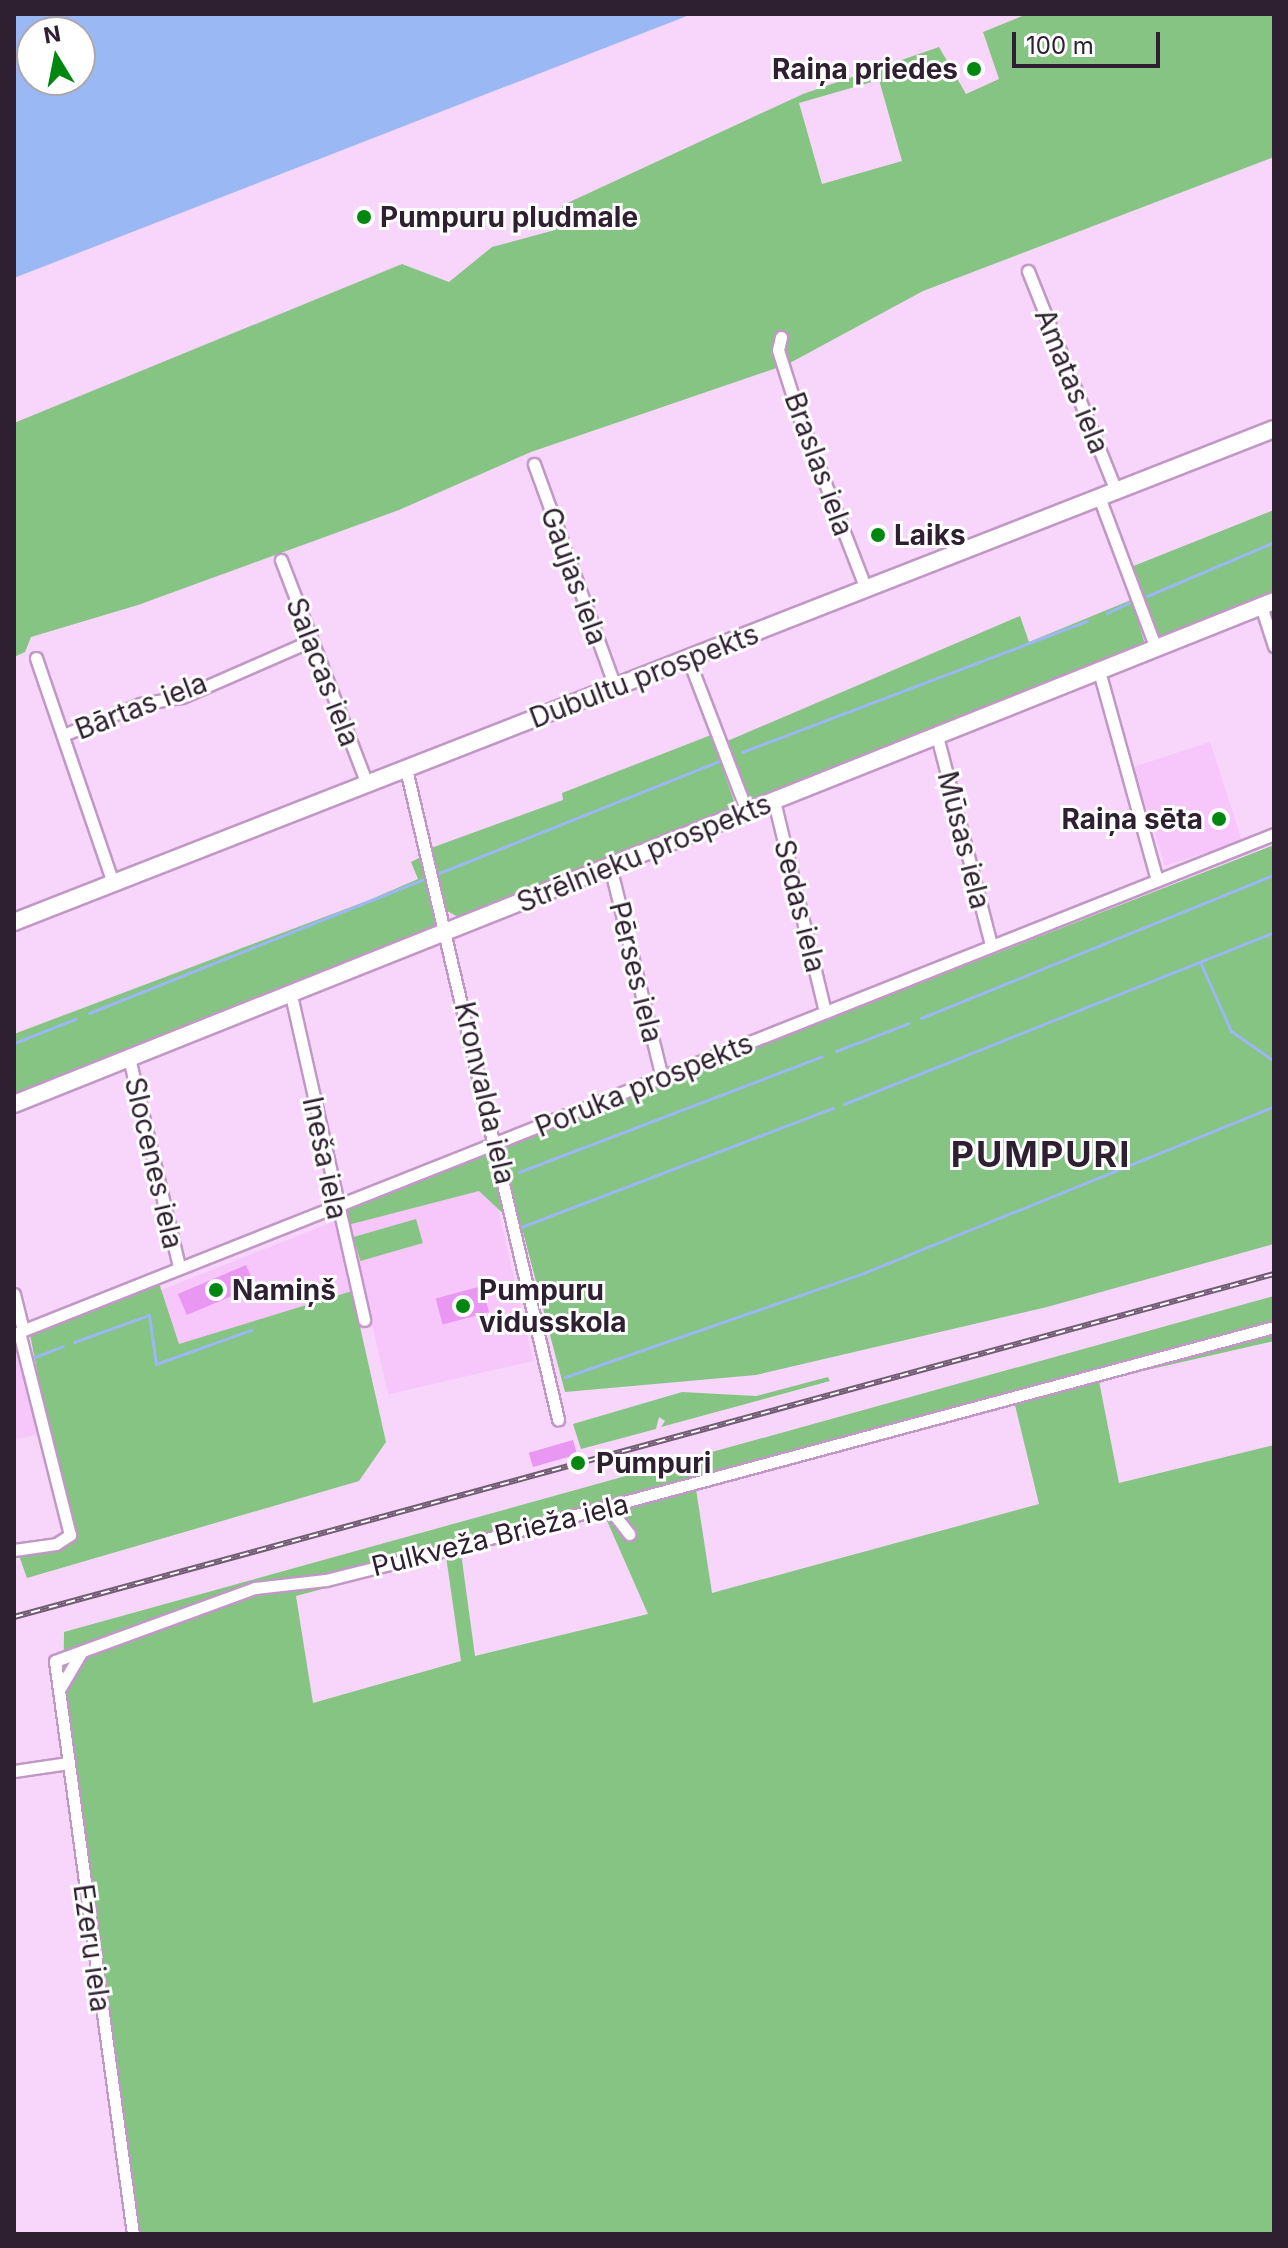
<!DOCTYPE html>
<meta charset="utf-8">
<style>
body{margin:0}
#map{position:relative;width:1288px;height:2248px;overflow:hidden;background:#f8d6fc;font-family:Inter,sans-serif}
div>[style]{position:absolute}
.built>*{inset:0;background:#f7c7fc;transform-origin:0 0}
.green>*{inset:0;background:#85c482;transform-origin:0 0}
.water>*{inset:0;background:#9ab8f4}
.stream>*{height:3px;margin:-1.5px;padding:0 1.5px;transform-origin:1.5px;border-radius:1.5px;background:#9ab8f4}
.building>*{inset:0;background:#ea96f3;transform-origin:0 0}
.roads{filter:drop-shadow(2px 0 #c198c5) drop-shadow(-2px 0 #c198c5) drop-shadow(0 2px #c198c5) drop-shadow(0 -2px #c198c5)}
.minor>*{height:11px;margin:-5.5px;padding:0 5.5px;transform-origin:5.5px;border-radius:5.5px;background:#fff}
.primary>*{height:16px;margin:-8px;padding:0 8px;transform-origin:8px;border-radius:8px;background:#fff}
.rail>*{height:6px;margin-top:-3px;transform-origin:0;background:repeating-linear-gradient(90deg,#fff 0 9px,#715c74 0 18px);box-sizing:border-box;border-block:2px solid #715c74}
.dots>*{width:22px;height:22px;translate:-50% -50%;box-sizing:border-box;border:4px solid #fff;border-radius:50%}
span{translate:-50% -50%;white-space:nowrap;text-align:center;line-height:1.15;-webkit-text-stroke:6px #fff;paint-order:stroke}
.poi-label{font-size:28px;color:#2f2031;font-weight:700}
.right{translate:-100% -50%;text-align:right}
.left{translate:0 -50%;text-align:left}
.street-label{font-size:28px;color:#2f2031}
.district-label{font-size:36px;color:#2f2031;font-weight:700;letter-spacing:2px}
.frame{position:absolute;inset:0;border:16px solid #2f2031;pointer-events:none}
.north{position:absolute;left:16px;top:16px;width:80px;height:80px;box-sizing:border-box;background:#fff;border:2px solid #aca6ad;border-radius:50%;rotate:350deg;font-size:22px;font-weight:700;line-height:32px;text-align:center;color:#2f2031}
.north::after{content:'';display:block;margin:auto;width:28px;height:36px;background:#008710;clip-path:polygon(50% 0,100% 100%,50% 72%,0 100%)}
.scale{position:absolute;left:1012px;top:32px;width:148px;height:36px;box-sizing:border-box;border:4px solid #2f2031;border-top:0;padding-left:10px;font-size:24px;line-height:28px;white-space:nowrap;color:#2f2031;-webkit-text-stroke:6px #fff;paint-order:stroke}
</style>
<div id="map">
<div class="built">
<i style="left:1210px;top:742px;width:104px;height:81px;rotate:72deg"></i>
<i style="left:489px;top:1169px;width:197px;height:149px;rotate:77deg"></i>
<i style="clip-path:polygon(335px 1221px,352px 1291px,179px 1345px,161px 1290px)"></i>
<i style="clip-path:polygon(17px 1340px,43px 1433px,14px 1440px,14px 1341px)"></i>
</div>
<div class="green">
<i style="clip-path:polygon(evenodd,1027px 14px,1274px 14px,1274px 157px,923px 291px,788px 364px,531px 452px,399px 510px,138px 605px,31px 637px,25px 652px,14px 657px,14px 423px,402px 264px,449px 282px,492px 247px,555px 230px,563px 205px,803px 94px,939px 47px,966px 94px,999px 79px,983px 32px,1027px 14px,879px 80px,902px 161px,822px 184px,799px 103px,879px 80px)"></i>
<i style="clip-path:polygon(1274px 510px,1274px 595px,1158px 637px,1131px 567px)"></i>
<i style="clip-path:polygon(1131px 600px,1146px 647px,758px 802px,744px 791px,725px 742px,1020px 616px,1029px 642px)"></i>
<i style="clip-path:polygon(711px 735px,737px 810px,462px 919px,447px 911px,431px 848px,563px 800px,562px 793px)"></i>
<i style="clip-path:polygon(1274px 845px,1274px 1244px,1047px 1307px,756px 1375px,565px 1392px,523px 1232px,479px 1191px,344px 1226px,345px 1208px)"></i>
<i style="clip-path:polygon(421px 857px,436px 928px,14px 1099px,14px 1034px,367px 901px,418px 879px,411px 862px)"></i>
<i style="left:416px;top:1219px;width:25px;height:65px;rotate:74deg"></i>
<i style="clip-path:polygon(158px 1280px,179px 1344px,352px 1291px,386px 1442px,359px 1481px,27px 1578px,17px 1550px,70px 1535px,30px 1335px)"></i>
<i style="clip-path:polygon(evenodd,1274px 1296px,1274px 1341px,1099px 1381px,1119px 1483px,1274px 1445px,1274px 2234px,137px 2234px,63px 1702px,64px 1632px,1274px 1296px,1014px 1401px,1039px 1504px,712px 1593px,696px 1489px,1014px 1401px,1274px 1296px,604px 1514px,648px 1614px,475px 1656px,461px 1553px,604px 1514px,1274px 1296px,446px 1556px,461px 1661px,313px 1703px,296px 1596px,446px 1556px)"></i>
<i style="clip-path:polygon(828px 1377px,830px 1381px,661px 1427px,665px 1421px,659px 1417px,656px 1429px,581px 1449px,573px 1424px,682px 1392px,756px 1396px)"></i>
</div>
<div class="water">
<i style="clip-path:polygon(evenodd,14px 14px,692px 14px,14px 278px,14px 14px,32px 32px,80px 32px,80px 80px,32px 80px,32px 32px)"></i>
</div>
<div class="stream">
<i style="left:1147px;top:596px;width:138px;rotate:-23deg"></i>
<i style="left:1107px;top:613px;width:26px;rotate:-25deg"></i>
<i style="left:742px;top:752px;width:369px;rotate:-20.8deg"></i>
<i style="left:439px;top:873px;width:302px;rotate:-21.8deg"></i>
<i style="left:1200px;top:962px;width:76px;rotate:65.8deg"></i>
<i style="left:1231px;top:1031px;width:52px;rotate:34.9deg"></i>
<i style="left:89px;top:1013px;width:364px;rotate:-21.8deg"></i>
<i style="left:921px;top:1018px;width:381px;rotate:-22.1deg"></i>
<i style="left:14px;top:1043px;width:66px;rotate:-21.5deg"></i>
<i style="left:836px;top:1051px;width:78px;rotate:-21deg"></i>
<i style="left:844px;top:1104px;width:463px;rotate:-21.8deg"></i>
<i style="left:519px;top:1172px;width:324px;rotate:-20.9deg"></i>
<i style="left:521px;top:1227px;width:334px;rotate:-20.9deg"></i>
<i style="left:74px;top:1342px;width:80px;rotate:-19.8deg"></i>
<i style="left:149px;top:1315px;width:49px;rotate:81.9deg"></i>
<i style="left:156px;top:1364px;width:101px;rotate:-19.7deg"></i>
<i style="left:32px;top:1358px;width:33px;rotate:-21deg"></i>
<i style="left:565px;top:1377px;width:313px;rotate:-19.2deg"></i>
<i style="left:861px;top:1274px;width:446px;rotate:-22.1deg"></i>
</div>
<div class="building">
<i style="left:246px;top:1265px;width:23px;height:74px;rotate:67deg"></i>
<i style="left:482px;top:1286px;width:27px;height:48px;rotate:75deg"></i>
<i style="left:573px;top:1440px;width:15px;height:46px;rotate:74deg"></i>
</div>
<div class="roads">
<div class="minor">
<i style="left:1028px;top:271px;width:237px;rotate:68.2deg"></i>
<i style="left:781px;top:337px;width:13px;rotate:103deg"></i>
<i style="left:778px;top:350px;width:69px;rotate:72.3deg"></i>
<i style="left:799px;top:416px;width:186px;rotate:68.8deg"></i>
<i style="left:534px;top:464px;width:237px;rotate:70deg"></i>
<i style="left:1099px;top:497px;width:162px;rotate:69.4deg"></i>
<i style="left:281px;top:560px;width:240px;rotate:69deg"></i>
<i style="left:1261px;top:606px;width:42px;rotate:72deg"></i>
<i style="left:36px;top:658px;width:238px;rotate:71.1deg"></i>
<i style="left:688px;top:658px;width:165px;rotate:69deg"></i>
<i style="left:1099px;top:671px;width:217px;rotate:74.5deg"></i>
<i style="left:63px;top:735px;width:83px;rotate:-21.9deg"></i>
<i style="left:140px;top:704px;width:43px;rotate:-9.5deg"></i>
<i style="left:182px;top:697px;width:137px;rotate:-23.6deg"></i>
<i style="left:937px;top:736px;width:216px;rotate:75.5deg"></i>
<i style="left:406px;top:769px;width:668px;rotate:76.84deg"></i>
<i style="left:774px;top:801px;width:217px;rotate:76.4deg"></i>
<i style="left:610px;top:866px;width:218px;rotate:76.2deg"></i>
<i style="left:291px;top:995px;width:333px;rotate:77.3deg"></i>
<i style="left:129px;top:1058px;width:215px;rotate:76.5deg"></i>
<i style="left:14px;top:1294px;width:37px;rotate:76deg"></i>
<i style="left:14px;top:1334px;width:1356px;rotate:-21.64deg"></i>
<i style="left:609px;top:1508px;width:33px;rotate:52deg"></i>
<i style="left:14px;top:1550px;width:42px;rotate:-8.1deg"></i>
<i style="left:56px;top:1544px;width:17px;rotate:-33deg"></i>
<i style="left:70px;top:1535px;width:209px;rotate:-104.1deg"></i>
<i style="left:59px;top:1690px;width:45px;rotate:-59.5deg"></i>
<i style="left:14px;top:1771px;width:55px;rotate:-8.4deg"></i>
<i style="left:133px;top:2234px;width:578px;rotate:-97.75deg"></i>
<i style="left:55px;top:1661px;width:213px;rotate:-20.1deg"></i>
<i style="left:255px;top:1588px;width:71px;rotate:-6.4deg"></i>
<i style="left:326px;top:1580px;width:131px;rotate:-14.1deg"></i>
<i style="left:453px;top:1548px;width:850px;rotate:-15.07deg"></i>
</div>
<div class="primary">
<i style="left:14px;top:922px;width:1353px;rotate:-21.37deg"></i>
<i style="left:14px;top:1104px;width:1357px;rotate:-21.76deg"></i>
</div>
</div>
<div class="rail">
<i style="left:14px;top:1617px;width:1306px;rotate:-15.23deg"></i>
</div>
<div class="dots">
<i style="left:974px;top:69px;background:#008710"></i>
<i style="left:364px;top:217px;background:#008710"></i>
<i style="left:878px;top:535px;background:#008710"></i>
<i style="left:1219px;top:819px;background:#008710"></i>
<i style="left:216px;top:1290px;background:#008710"></i>
<i style="left:463px;top:1306px;background:#008710"></i>
<i style="left:578px;top:1463px;background:#008710"></i>
</div>
<div class="poi-label">
<span class="right" style="left:958px;top:69px">Raiņa priedes</span>
<span class="left" style="left:380px;top:217px">Pumpuru pludmale</span>
<span class="left" style="left:894px;top:535px">Laiks</span>
<span class="right" style="left:1203px;top:819px">Raiņa sēta</span>
<span class="left" style="left:232px;top:1290px">Namiņš</span>
<span class="left" style="left:479px;top:1306px">Pumpuru<br>vidusskola</span>
<span class="left" style="left:596px;top:1463px">Pumpuri</span>
</div>
<div class="street-label">
<span style="left:1072px;top:381px;rotate:68deg">Amatas iela</span>
<span style="left:819px;top:464px;rotate:70deg">Braslas iela</span>
<span style="left:574px;top:576px;rotate:70deg">Gaujas iela</span>
<span style="left:323px;top:672px;rotate:69deg">Salacas iela</span>
<span style="left:644px;top:676px;rotate:-21deg">Dubultu prospekts</span>
<span style="left:141px;top:706px;rotate:-21deg">Bārtas iela</span>
<span style="left:964px;top:840px;rotate:76deg">Mūsas iela</span>
<span style="left:644px;top:853px;rotate:-22deg">Strēlnieku prospekts</span>
<span style="left:800px;top:906px;rotate:76deg">Sedas iela</span>
<span style="left:636px;top:972px;rotate:76deg">Pērses iela</span>
<span style="left:644px;top:1085px;rotate:-22deg">Poruka prospekts</span>
<span style="left:485px;top:1093px;rotate:77deg">Kronvalda iela</span>
<span style="left:325px;top:1158px;rotate:78deg">Ineša iela</span>
<span style="left:154px;top:1163px;rotate:77deg">Slocenes iela</span>
<span style="left:500px;top:1535px;rotate:-14deg">Pulkveža Brieža iela</span>
<span style="left:92px;top:1948px;rotate:82deg">Ezeru iela</span>
</div>
<div class="district-label">
<span style="left:1041px;top:1155px">PUMPURI</span>
</div>
<div class="frame"></div>
<div class="north">N</div>
<div class="scale">100 m</div>
</div>
